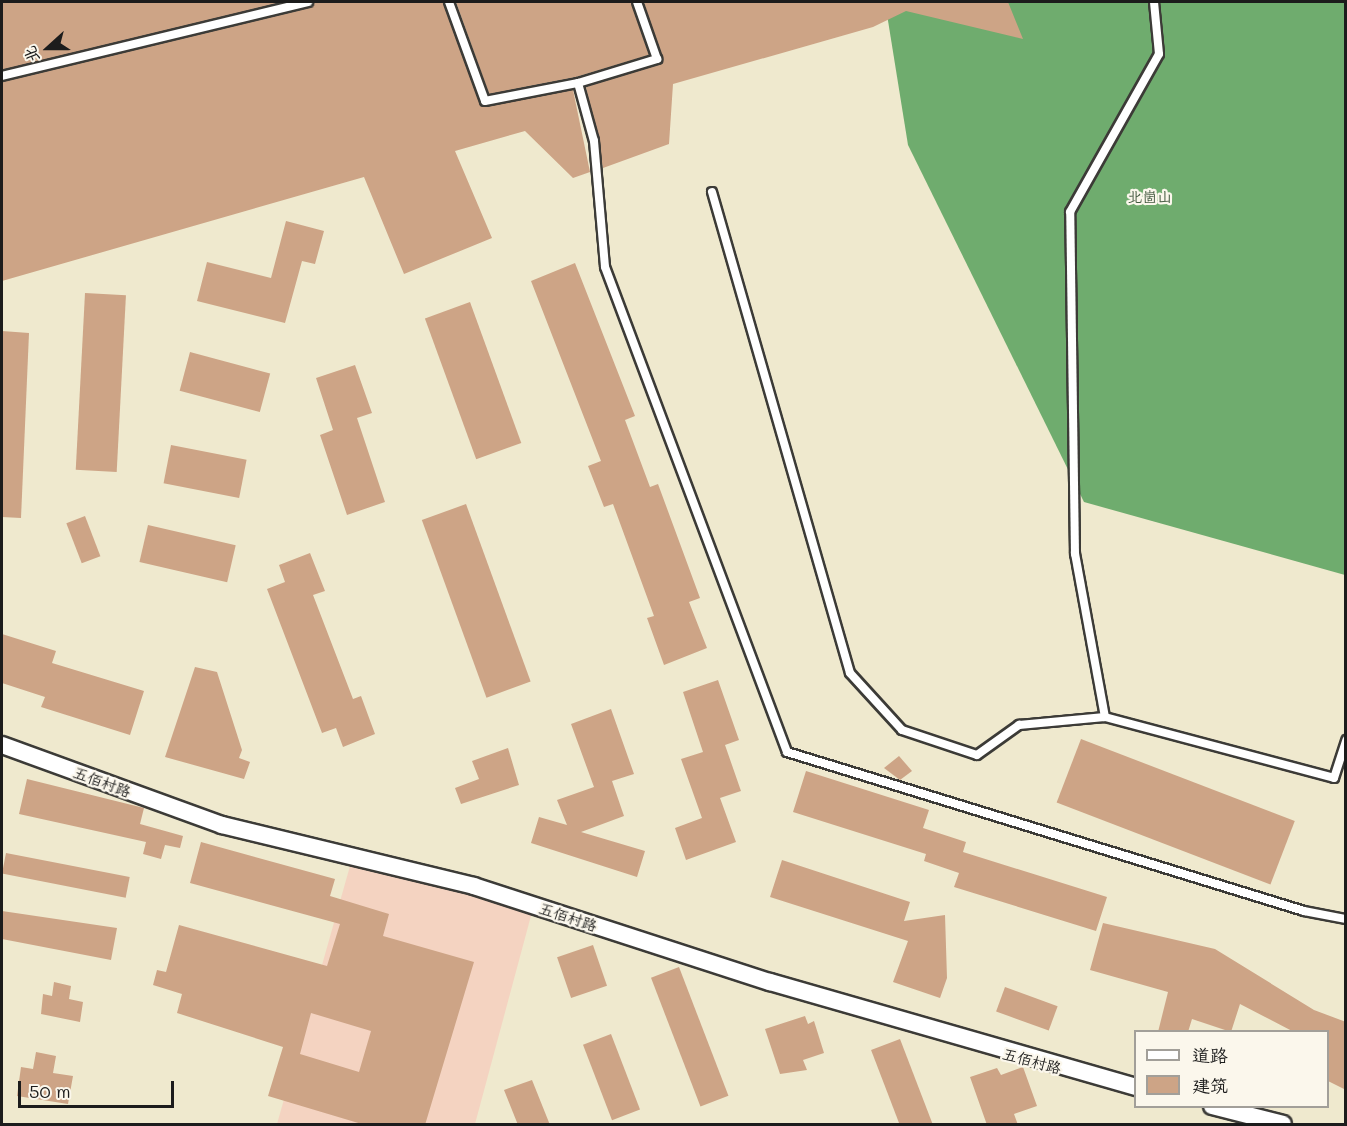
<!DOCTYPE html>
<meta charset="utf-8">
<style>
body{margin:0}
#map{position:relative;width:1347px;height:1126px;overflow:hidden;background:#efe9ce;font-family:Mali,"LXGW WenKai TC",sans-serif}
div>[style]{position:absolute}
.built>*{inset:0;background:#f4d3c1}
.forest>*{inset:0;background:#6fac6e}
.building>*{inset:0;background:#cda486;transform-origin:0 0}
.roads{filter:drop-shadow(2px 0 #3c3b37) drop-shadow(-2px 0 #3c3b37) drop-shadow(0 2px #3c3b37) drop-shadow(0 -2px #3c3b37)}
.lane>*{height:8px;margin:-4px;padding:0 4px;transform-origin:4px;border-radius:4px;background:#fff}
.street>*{height:16px;margin:-8px;padding:0 8px;transform-origin:8px;border-radius:8px;background:#fff}
span{translate:-50% -50%;white-space:nowrap;text-align:center;line-height:1.15;-webkit-text-stroke:4.5px #fbf7ec;paint-order:stroke}
.park-label{font-size:15px;color:#42583f}
.street-label{font-size:15px;color:#1c1c1c}
.frame{position:absolute;inset:0;border:3px solid #1c1c1c;pointer-events:none}
.legend{position:absolute;left:1134px;top:1030px;width:195px;height:78px;box-sizing:border-box;background:#fbf7ec;border:2px solid #a29f99;margin:0;padding:8px 10px;list-style:none;font-size:18px;color:#1c1c1c}
.legend li{display:flex;align-items:center;gap:12px;height:30px}
.legend b{width:30px;border:2px solid #a29f99}
.north{position:absolute;left:18px;top:18px;width:60px;height:60px;-webkit-text-stroke:4px #fbf7ec;paint-order:stroke;rotate:249deg;font-size:16px;font-weight:700;line-height:24px;text-align:center;color:#1c1c1c}
.north::after{content:'';display:block;margin:auto;width:21px;height:27px;background:#1c1c1c;clip-path:polygon(50% 0,100% 100%,50% 72%,0 100%)}
.scale{position:absolute;left:18px;top:1081px;width:156px;height:27px;box-sizing:border-box;border:3px solid #1c1c1c;border-top:0;padding-left:8px;font-size:18px;line-height:21px;white-space:nowrap;color:#1c1c1c;-webkit-text-stroke:4px #fbf7ec;paint-order:stroke}
</style>
<div id="map">
<div class="built">
<i style="clip-path:polygon(352px 859px,532px 912px,475px 1124px,277px 1124px)"></i>
</div>
<div class="forest">
<i style="clip-path:polygon(885px 2px,1345px 2px,1345px 575px,1084px 502px,908px 145px)"></i>
</div>
<div class="building">
<i style="clip-path:polygon(2px 2px,283px 2px,2px 70px)"></i>
<i style="clip-path:polygon(314px 2px,443px 2px,481px 106px,573px 90px,590px 172px,573px 178px,525px 131px,455px 151px,492px 238px,404px 274px,364px 177px,2px 281px,2px 82px,309px 8px)"></i>
<i style="clip-path:polygon(456px 2px,631px 2px,649px 55px,576px 77px,489px 94px)"></i>
<i style="clip-path:polygon(644px 2px,1008px 2px,1023px 39px,906px 11px,873px 27px,673px 84px,669px 144px,603px 168px,586px 87px,662px 63px)"></i>
<i style="clip-path:polygon(286px 221px,324px 231px,315px 264px,302px 261px,285px 323px,197px 301px,207px 262px,271px 278px)"></i>
<i style="clip-path:polygon(575px 263px,635px 416px,625px 420px,650px 487px,658px 484px,700px 598px,689px 602px,707px 648px,664px 665px,647px 618px,654px 616px,613px 504px,604px 507px,588px 466px,601px 461px,531px 281px)"></i>
<i style="left:85px;top:293px;width:41px;height:177px;rotate:3deg"></i>
<i style="left:470px;top:302px;width:150px;height:48px;rotate:70deg"></i>
<i style="clip-path:polygon(2px 331px,29px 333px,21px 518px,2px 517px)"></i>
<i style="left:190px;top:352px;width:83px;height:40px;rotate:15deg"></i>
<i style="clip-path:polygon(355px 365px,372px 413px,357px 418px,385px 502px,347px 515px,320px 435px,333px 430px,316px 378px)"></i>
<i style="left:171px;top:445px;width:77px;height:39px;rotate:11deg"></i>
<i style="left:466px;top:504px;width:189px;height:47px;rotate:70deg"></i>
<i style="left:85px;top:516px;width:43px;height:20px;rotate:69deg"></i>
<i style="left:148px;top:525px;width:90px;height:38px;rotate:13deg"></i>
<i style="clip-path:polygon(310px 553px,325px 591px,313px 595px,353px 699px,361px 696px,375px 734px,343px 747px,336px 728px,322px 733px,267px 589px,285px 582px,279px 565px)"></i>
<i style="clip-path:polygon(2px 634px,56px 651px,52px 663px,144px 691px,130px 735px,41px 707px,45px 697px,2px 683px)"></i>
<i style="clip-path:polygon(195px 667px,217px 672px,242px 750px,239px 758px,250px 762px,244px 779px,165px 757px)"></i>
<i style="clip-path:polygon(718px 680px,739px 740px,725px 745px,741px 791px,720px 798px,736px 842px,686px 860px,675px 828px,702px 818px,681px 759px,703px 752px,683px 692px)"></i>
<i style="clip-path:polygon(611px 709px,634px 774px,612px 781px,624px 816px,581px 832px,645px 851px,637px 877px,531px 843px,539px 817px,567px 825px,557px 800px,594px 787px,571px 724px)"></i>
<i style="left:1081px;top:739px;width:229px;height:68px;rotate:21deg"></i>
<i style="clip-path:polygon(508px 748px,519px 785px,461px 804px,455px 788px,479px 779px,472px 761px)"></i>
<i style="clip-path:polygon(899px 756px,912px 771px,900px 780px,884px 768px)"></i>
<i style="clip-path:polygon(806px 771px,929px 810px,923px 828px,966px 842px,963px 852px,1107px 897px,1096px 931px,954px 887px,959px 873px,924px 861px,926px 854px,793px 812px)"></i>
<i style="clip-path:polygon(27px 779px,144px 808px,140px 824px,183px 836px,180px 848px,165px 845px,161px 859px,143px 854px,146px 842px,19px 814px)"></i>
<i style="clip-path:polygon(evenodd,201px 842px,335px 879px,330px 896px,389px 914px,383px 936px,474px 962px,425px 1125px,365px 1125px,268px 1096px,283px 1047px,177px 1013px,182px 994px,153px 985px,157px 970px,166px 972px,179px 925px,327px 966px,340px 924px,190px 883px,201px 842px,311px 1013px,371px 1031px,359px 1072px,300px 1054px,311px 1013px)"></i>
<i style="left:6px;top:853px;width:126px;height:21px;rotate:11deg"></i>
<i style="clip-path:polygon(782px 860px,910px 902px,904px 921px,945px 915px,947px 978px,940px 998px,893px 982px,908px 941px,770px 897px)"></i>
<i style="clip-path:polygon(2px 911px,117px 928px,111px 960px,2px 939px)"></i>
<i style="clip-path:polygon(1103px 923px,1215px 949px,1314px 1010px,1346px 1022px,1346px 1090px,1328px 1081px,1328px 1032px,1294px 1032px,1240px 1004px,1231px 1032px,1192px 1019px,1188px 1032px,1158px 1032px,1168px 992px,1090px 970px)"></i>
<i style="left:593px;top:945px;width:43px;height:38px;rotate:71deg"></i>
<i style="left:679px;top:967px;width:138px;height:30px;rotate:69deg"></i>
<i style="clip-path:polygon(54px 982px,71px 986px,69px 999px,83px 1002px,80px 1022px,41px 1014px,43px 994px,52px 996px)"></i>
<i style="left:1005px;top:987px;width:56px;height:26px;rotate:20deg"></i>
<i style="clip-path:polygon(805px 1016px,808px 1024px,814px 1021px,824px 1053px,803px 1060px,807px 1070px,780px 1074px,765px 1029px)"></i>
<i style="left:611px;top:1034px;width:81px;height:30px;rotate:69deg"></i>
<i style="left:900px;top:1039px;width:92px;height:31px;rotate:69deg"></i>
<i style="clip-path:polygon(36px 1052px,56px 1056px,53px 1073px,73px 1076px,68px 1104px,17px 1096px,21px 1067px,33px 1069px)"></i>
<i style="clip-path:polygon(1023px 1067px,1037px 1106px,1014px 1114px,1018px 1125px,987px 1125px,970px 1077px,997px 1068px,1001px 1075px)"></i>
<i style="clip-path:polygon(532px 1080px,550px 1125px,518px 1125px,504px 1090px)"></i>
</div>
<div class="roads">
<div class="lane">
<i style="left:449px;top:2px;width:105px;rotate:70deg"></i>
<i style="left:485px;top:101px;width:95px;rotate:-11deg"></i>
<i style="left:578px;top:83px;width:60px;rotate:74.6deg"></i>
<i style="left:594px;top:141px;width:126px;rotate:85deg"></i>
<i style="left:605px;top:267px;width:518px;rotate:69.43deg"></i>
<i style="left:787px;top:752px;width:541px;rotate:17.09deg"></i>
<i style="left:1304px;top:911px;width:43px;rotate:10.8deg"></i>
<i style="left:2px;top:76px;width:315px;rotate:-13.6deg"></i>
<i style="left:578px;top:83px;width:83px;rotate:-16.9deg"></i>
<i style="left:657px;top:59px;width:60px;rotate:-109.3deg"></i>
<i style="left:712px;top:192px;width:500px;rotate:73.99deg"></i>
<i style="left:850px;top:673px;width:77px;rotate:47.6deg"></i>
<i style="left:902px;top:730px;width:79px;rotate:18.4deg"></i>
<i style="left:977px;top:755px;width:52px;rotate:-35.5deg"></i>
<i style="left:1019px;top:725px;width:86px;rotate:-5.3deg"></i>
<i style="left:1105px;top:717px;width:237px;rotate:14.9deg"></i>
<i style="left:1334px;top:778px;width:40px;rotate:-72deg"></i>
<i style="left:1105px;top:717px;width:166px;rotate:-100.4deg"></i>
<i style="left:1075px;top:554px;width:342px;rotate:-90.8deg"></i>
<i style="left:1070px;top:212px;width:181px;rotate:-60.6deg"></i>
<i style="left:1159px;top:54px;width:52px;rotate:-95.5deg"></i>
</div>
<div class="street">
<i style="left:2px;top:745px;width:234px;rotate:20deg"></i>
<i style="left:222px;top:825px;width:259px;rotate:13.6deg"></i>
<i style="left:474px;top:886px;width:311px;rotate:18deg"></i>
<i style="left:770px;top:982px;width:381px;rotate:16deg"></i>
<i style="left:1212px;top:1106px;width:73px;rotate:14.2deg"></i>
</div>
</div>
<div class="park-label">
<span style="left:1150px;top:197px">北崮山</span>
</div>
<div class="street-label">
<span style="left:102px;top:782px;rotate:20deg">五佰村路</span>
<span style="left:568px;top:917px;rotate:18deg">五佰村路</span>
<span style="left:1032px;top:1061px;rotate:15deg">五佰村路</span>
</div>
<div class="frame"></div>
<ul class="legend">
<li><b style="height:8px;background:#fff"></b>道路</li>
<li><b style="height:16px;background:#cda486"></b>建筑</li>
</ul>
<div class="north">北</div>
<div class="scale">50 m</div>
</div>
